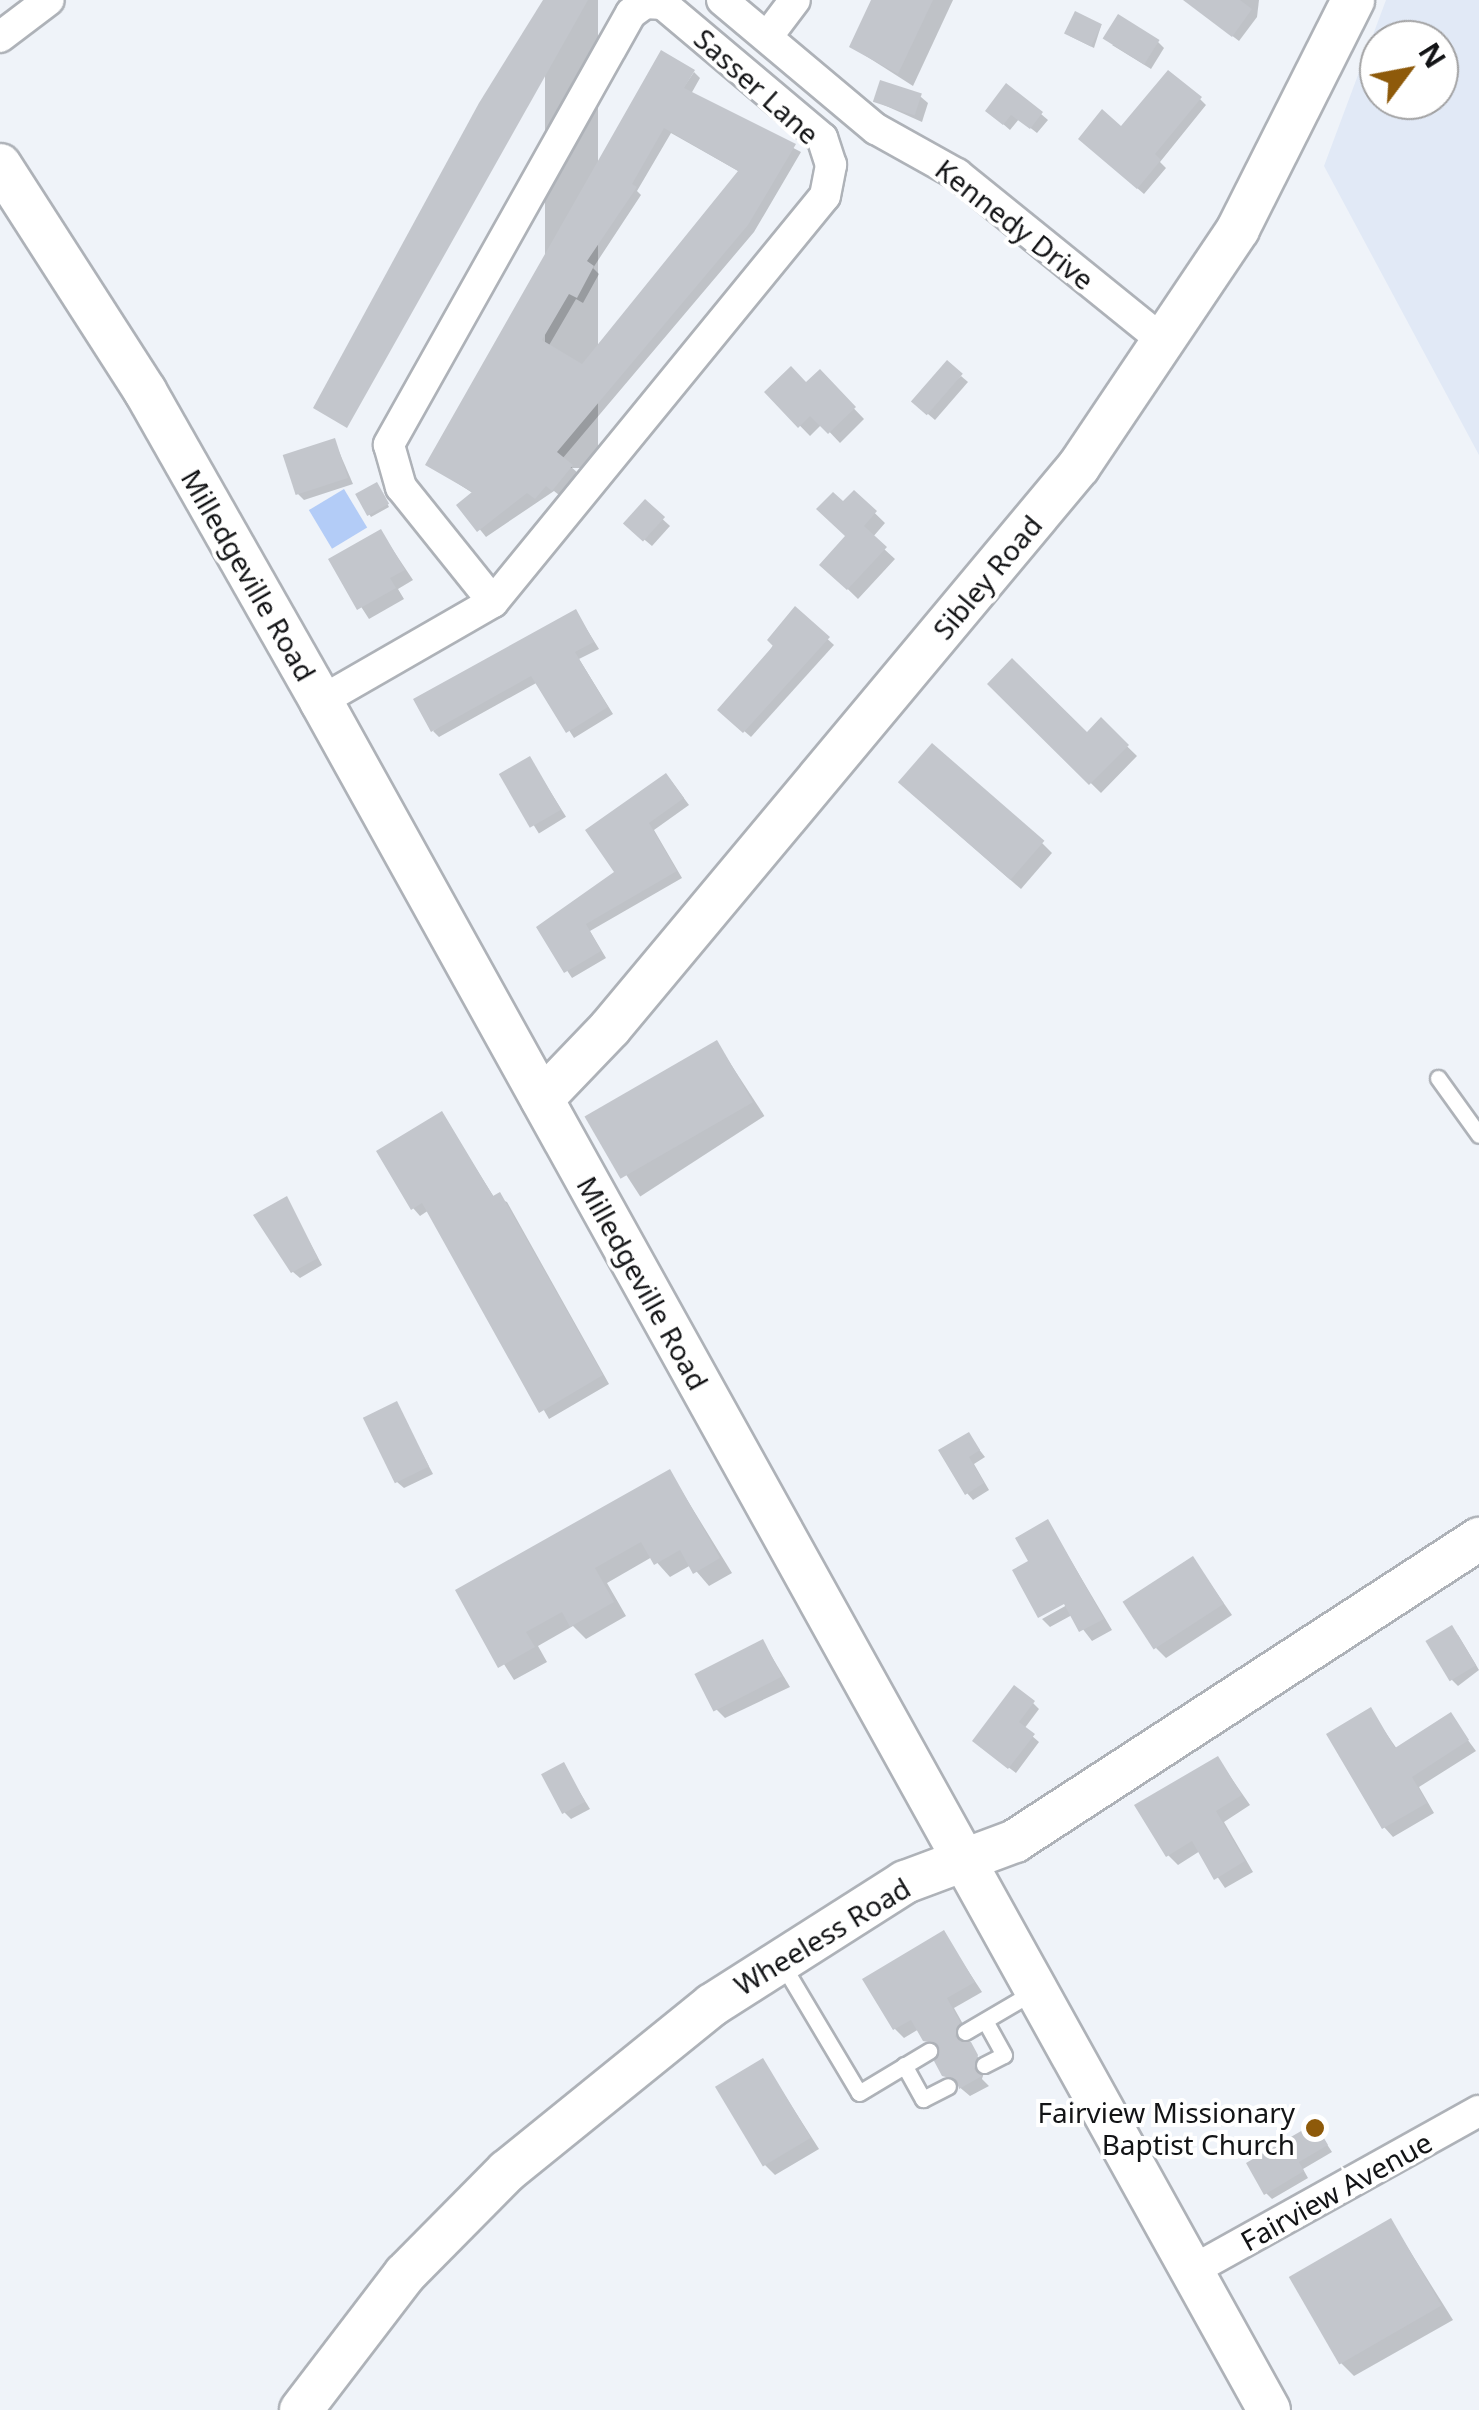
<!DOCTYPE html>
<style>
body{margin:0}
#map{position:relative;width:1479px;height:2410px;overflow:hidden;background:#eff3f9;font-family:"Noto Sans",sans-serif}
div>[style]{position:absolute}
.built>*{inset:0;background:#e1e9f6}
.green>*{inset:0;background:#b3ccf7;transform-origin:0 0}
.shadow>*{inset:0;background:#0003;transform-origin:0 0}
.building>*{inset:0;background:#c3c6cc;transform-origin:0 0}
.roads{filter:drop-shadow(2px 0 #aeb2b8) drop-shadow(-2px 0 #aeb2b8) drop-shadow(0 2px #aeb2b8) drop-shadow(0 -2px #aeb2b8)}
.lane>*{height:15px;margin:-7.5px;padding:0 7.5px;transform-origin:7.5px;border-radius:7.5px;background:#fff}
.street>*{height:30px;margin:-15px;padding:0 15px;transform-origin:15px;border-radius:15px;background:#fff}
.secondary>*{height:42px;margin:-21px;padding:0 21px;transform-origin:21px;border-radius:21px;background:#fff}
.dots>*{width:28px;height:28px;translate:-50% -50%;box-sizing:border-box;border:5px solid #fff;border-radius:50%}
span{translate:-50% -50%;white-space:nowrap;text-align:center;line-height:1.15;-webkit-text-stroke:8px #fff;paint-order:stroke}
.street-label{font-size:28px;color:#131416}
.poi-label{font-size:28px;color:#131416}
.right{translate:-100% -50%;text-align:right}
.north{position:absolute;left:1359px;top:20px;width:100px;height:100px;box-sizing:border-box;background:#fff;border:2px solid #a1a1a2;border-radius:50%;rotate:58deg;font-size:28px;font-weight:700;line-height:40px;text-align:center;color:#131416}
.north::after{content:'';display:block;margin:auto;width:35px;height:45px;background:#8e5a0a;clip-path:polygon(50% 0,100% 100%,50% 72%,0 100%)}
</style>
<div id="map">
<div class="built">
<i style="clip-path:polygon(evenodd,1386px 0,1479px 0,1479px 455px,1324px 166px,1386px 0,1379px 40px,1439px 40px,1439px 100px,1379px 100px,1379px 40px)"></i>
</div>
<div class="green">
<i style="left:344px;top:489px;width:45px;height:41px;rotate:59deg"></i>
</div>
<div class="shadow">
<i style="left:545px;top:0;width:53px;height:468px"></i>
<i style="clip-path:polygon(873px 0,953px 0,913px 86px,852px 47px)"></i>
<i style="clip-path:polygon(1207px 0,1259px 0,1257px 17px,1239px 41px,1206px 16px)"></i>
<i style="clip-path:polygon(1101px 26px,1094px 48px,1070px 36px)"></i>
<i style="clip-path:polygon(1158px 42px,1164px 48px,1151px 69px,1112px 45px)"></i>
<i style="clip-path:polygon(evenodd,694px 72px,700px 78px,691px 94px,801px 152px,754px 232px,562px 459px,578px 473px,559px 495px,554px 491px,486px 537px,460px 505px,474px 494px,428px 464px,694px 72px,671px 133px,740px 172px,582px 367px,548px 347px,576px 299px,583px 303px,599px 274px,593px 268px,641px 195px,637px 191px,671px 133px)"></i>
<i style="clip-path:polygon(921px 97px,928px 103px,922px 122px,875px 101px)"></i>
<i style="clip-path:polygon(1200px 99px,1206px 105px,1160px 162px,1166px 168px,1144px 194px,1087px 145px)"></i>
<i style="clip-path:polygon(988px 111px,1041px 114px,1048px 120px,1037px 133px,1019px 119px,1010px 130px)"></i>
<i style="clip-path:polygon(820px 373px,864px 419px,840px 443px,822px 424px,810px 436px,767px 392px,807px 385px)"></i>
<i style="clip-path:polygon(961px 376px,968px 382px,935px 420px,921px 408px)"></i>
<i style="clip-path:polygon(334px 440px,353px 484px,304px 500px,298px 494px)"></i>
<i style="clip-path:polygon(379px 487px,389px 507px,371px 517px,369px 514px)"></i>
<i style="clip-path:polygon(854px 493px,885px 523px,872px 538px,895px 559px,858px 599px,823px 565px,848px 536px,843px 504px)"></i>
<i style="clip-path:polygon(645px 503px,670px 526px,652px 546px,633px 530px)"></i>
<i style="clip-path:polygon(381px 532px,413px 580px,398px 589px,404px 599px,369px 619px,331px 560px)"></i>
<i style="clip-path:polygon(796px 610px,834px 645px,751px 737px,727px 716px)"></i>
<i style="clip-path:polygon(576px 612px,599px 649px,579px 659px,613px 714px,574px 738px,538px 682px,439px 737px,433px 731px)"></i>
<i style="clip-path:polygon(990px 684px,1087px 736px,1101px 721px,1137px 756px,1101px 793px)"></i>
<i style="left:530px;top:759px;width:68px;height:32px;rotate:58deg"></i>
<i style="clip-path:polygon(672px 782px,689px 805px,654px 830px,682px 878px,590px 931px,606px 958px,572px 978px,539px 928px,618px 873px)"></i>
<i style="clip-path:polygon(910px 792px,1042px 843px,1052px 853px,1021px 889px)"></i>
<i style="left:717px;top:1043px;width:87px;height:148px;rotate:57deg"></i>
<i style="clip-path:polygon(442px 1115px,494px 1197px,507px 1202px,609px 1384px,549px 1419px,429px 1210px,420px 1216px,413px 1208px)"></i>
<i style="clip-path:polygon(286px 1199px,322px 1265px,300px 1278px,293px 1272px)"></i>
<i style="clip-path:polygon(396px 1404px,433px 1474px,404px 1488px,397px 1482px)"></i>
<i style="clip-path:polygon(968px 1435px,985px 1457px,974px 1464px,989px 1490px,973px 1500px,967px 1493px)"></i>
<i style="clip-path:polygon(670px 1472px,732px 1573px,709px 1586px,691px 1565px,670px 1577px,652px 1557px,607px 1583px,626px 1616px,586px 1639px,573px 1626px,538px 1646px,547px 1662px,514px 1680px,458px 1591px)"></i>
<i style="clip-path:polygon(1048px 1522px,1112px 1630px,1092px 1641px,1072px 1615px,1050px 1627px,1042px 1619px,1076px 1600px,1032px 1562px)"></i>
<i style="clip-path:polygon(1193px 1559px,1232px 1615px,1166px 1658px,1156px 1648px)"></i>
<i style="clip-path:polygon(1458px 1635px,1479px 1670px,1458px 1686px,1452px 1680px)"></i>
<i style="clip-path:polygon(763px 1642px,790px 1687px,725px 1718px,715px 1708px)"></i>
<i style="clip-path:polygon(1033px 1703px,1039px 1709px,1024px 1729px,1039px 1742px,1016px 1773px,982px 1747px)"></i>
<i style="clip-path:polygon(1370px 1710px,1397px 1749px,1450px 1716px,1476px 1751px,1419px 1787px,1434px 1813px,1393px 1837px,1384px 1827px)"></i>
<i style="clip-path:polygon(1218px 1759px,1250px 1805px,1224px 1822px,1253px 1872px,1225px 1888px,1200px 1851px,1178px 1865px,1168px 1855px)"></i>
<i style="clip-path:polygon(563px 1765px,590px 1809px,571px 1819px,565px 1813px)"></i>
<i style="clip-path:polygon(944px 1934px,982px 1992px,954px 2008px,968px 2033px,964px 2042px,986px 2066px,982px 2079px,989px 2086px,970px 2096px,945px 2075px,939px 2051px,919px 2029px,904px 2038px,895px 2029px,866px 1980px)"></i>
<i style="clip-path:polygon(763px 2061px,819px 2149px,775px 2175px,765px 2165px)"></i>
<i style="clip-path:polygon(1315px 2126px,1332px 2152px,1303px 2169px,1308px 2178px,1272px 2199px,1266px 2193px)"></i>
<i style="clip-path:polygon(1391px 2221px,1453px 2320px,1354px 2376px,1340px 2362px)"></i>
</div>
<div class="building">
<i style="clip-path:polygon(543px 0,588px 0,347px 428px,313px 408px,479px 103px)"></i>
<i style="clip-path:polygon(871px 0,933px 0,898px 74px,849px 47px)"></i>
<i style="clip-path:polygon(1183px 0,1240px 0,1252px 9px,1232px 37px)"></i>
<i style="left:1075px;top:11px;width:30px;height:25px;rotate:26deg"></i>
<i style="left:1118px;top:14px;width:49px;height:29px;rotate:32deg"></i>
<i style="clip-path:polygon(evenodd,661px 50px,695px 70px,684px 88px,796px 144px,748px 225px,557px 452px,573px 465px,552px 491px,546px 486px,535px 499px,527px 493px,477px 532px,456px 505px,472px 492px,425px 465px,661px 50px,664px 128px,738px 171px,582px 364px,542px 340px,569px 294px,577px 298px,594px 266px,587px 261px,637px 187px,632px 184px,664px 128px)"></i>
<i style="clip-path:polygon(1168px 70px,1202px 97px,1155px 154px,1161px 160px,1137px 189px,1078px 139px,1102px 109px,1121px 126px)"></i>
<i style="left:880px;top:80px;width:44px;height:23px;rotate:18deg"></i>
<i style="clip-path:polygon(1006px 83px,1043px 112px,1030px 129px,1011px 115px,1003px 125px,985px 111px)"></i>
<i style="left:947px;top:360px;width:21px;height:55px;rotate:41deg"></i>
<i style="clip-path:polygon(791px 366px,806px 382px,820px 369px,856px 407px,828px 434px,810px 416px,798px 428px,764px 392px)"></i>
<i style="left:335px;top:438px;width:42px;height:55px;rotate:72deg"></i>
<i style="left:377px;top:482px;width:25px;height:25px;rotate:61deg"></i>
<i style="clip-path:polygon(854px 490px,877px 511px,864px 526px,887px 547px,847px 590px,819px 565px,845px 536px,816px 509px,833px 492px,843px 501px)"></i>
<i style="left:645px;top:499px;width:27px;height:33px;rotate:42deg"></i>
<i style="clip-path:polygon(381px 529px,405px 570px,390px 578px,396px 588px,357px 610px,328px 559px)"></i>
<i style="clip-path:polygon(795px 606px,830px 637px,743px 733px,717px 710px,773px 646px,767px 640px)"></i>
<i style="clip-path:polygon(576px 609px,594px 642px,575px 652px,608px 707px,566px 733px,531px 676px,431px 732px,413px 699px)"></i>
<i style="clip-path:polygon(1012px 658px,1087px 732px,1101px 717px,1129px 745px,1089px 785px,987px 684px)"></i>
<i style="left:932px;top:743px;width:149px;height:52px;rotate:41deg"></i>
<i style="left:530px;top:756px;width:62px;height:36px;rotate:60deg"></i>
<i style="clip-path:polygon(666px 773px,684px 798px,649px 823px,677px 871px,586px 924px,601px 951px,564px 973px,536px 927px,614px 872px,585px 830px)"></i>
<i style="left:717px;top:1040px;width:72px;height:153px;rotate:60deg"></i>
<i style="clip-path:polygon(442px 1111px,493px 1196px,500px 1192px,603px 1375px,539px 1413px,422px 1203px,411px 1210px,376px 1151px)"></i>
<i style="clip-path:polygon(287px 1196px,318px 1258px,291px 1273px,253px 1215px)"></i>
<i style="left:397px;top:1401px;width:73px;height:38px;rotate:64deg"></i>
<i style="clip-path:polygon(969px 1432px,980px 1450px,969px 1457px,984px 1483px,965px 1495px,938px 1450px)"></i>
<i style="clip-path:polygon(670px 1469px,720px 1558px,693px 1574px,680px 1550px,654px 1565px,641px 1542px,595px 1568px,614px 1602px,570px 1627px,562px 1612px,526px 1632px,535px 1647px,498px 1668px,455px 1590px)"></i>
<i style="clip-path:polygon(1048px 1519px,1104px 1619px,1079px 1632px,1064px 1604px,1038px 1618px,1012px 1570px,1028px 1561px,1015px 1538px)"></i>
<i style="left:1193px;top:1556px;width:57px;height:84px;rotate:57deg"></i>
<i style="left:1452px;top:1625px;width:47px;height:31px;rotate:59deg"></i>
<i style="left:763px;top:1639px;width:42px;height:77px;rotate:63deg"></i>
<i style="clip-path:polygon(1014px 1685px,1035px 1701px,1019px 1722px,1035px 1734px,1008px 1769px,972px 1741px)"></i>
<i style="clip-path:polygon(1371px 1707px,1395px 1748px,1451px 1712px,1469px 1740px,1412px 1777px,1427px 1803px,1382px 1829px,1326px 1734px)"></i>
<i style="clip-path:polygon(1218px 1756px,1242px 1795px,1216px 1811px,1245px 1861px,1214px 1880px,1192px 1841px,1166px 1857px,1134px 1805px)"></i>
<i style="left:564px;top:1762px;width:45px;height:26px;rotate:62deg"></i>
<i style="clip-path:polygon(944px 1930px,975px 1982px,947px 1998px,960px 2022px,955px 2037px,971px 2042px,978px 2055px,974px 2069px,982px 2076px,959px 2089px,957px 2080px,942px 2076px,934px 2061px,938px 2044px,923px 2041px,911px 2020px,893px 2030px,862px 1979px)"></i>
<i style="left:763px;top:2058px;width:93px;height:56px;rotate:59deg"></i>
<i style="clip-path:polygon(1315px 2123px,1328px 2145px,1299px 2162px,1304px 2171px,1264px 2195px,1246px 2163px)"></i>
<i style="left:1391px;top:2218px;width:101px;height:118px;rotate:60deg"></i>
</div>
<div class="roads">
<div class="lane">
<i style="left:1438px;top:1078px;width:70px;rotate:54.3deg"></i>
<i style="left:781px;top:1962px;width:152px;rotate:59.2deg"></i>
<i style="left:859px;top:2093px;width:82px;rotate:-31deg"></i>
<i style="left:965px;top:2032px;width:81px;rotate:-30.4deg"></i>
<i style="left:904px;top:2065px;width:39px;rotate:61deg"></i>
<i style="left:923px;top:2099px;width:28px;rotate:-27deg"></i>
<i style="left:984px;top:2065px;width:22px;rotate:-27deg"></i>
<i style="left:1004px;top:2055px;width:39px;rotate:-119deg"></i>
</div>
<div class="street">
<i style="left:722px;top:0;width:201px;rotate:40deg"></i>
<i style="left:876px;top:129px;width:93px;rotate:29.1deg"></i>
<i style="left:957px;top:174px;width:269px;rotate:39deg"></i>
<i style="left:0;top:37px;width:61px;rotate:-37.1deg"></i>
<i style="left:767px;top:37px;width:46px;rotate:-52.9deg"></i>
<i style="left:321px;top:701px;width:198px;rotate:-29.9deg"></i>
<i style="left:493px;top:602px;width:524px;rotate:-50.73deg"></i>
<i style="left:825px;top:196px;width:32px;rotate:-79deg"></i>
<i style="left:831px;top:165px;width:28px;rotate:-108deg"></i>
<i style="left:822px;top:138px;width:208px;rotate:-139.9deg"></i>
<i style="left:663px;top:4px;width:18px;rotate:-177deg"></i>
<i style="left:645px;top:3px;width:17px;rotate:144deg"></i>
<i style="left:631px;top:13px;width:495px;rotate:119.3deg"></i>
<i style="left:389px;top:445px;width:44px;rotate:74.1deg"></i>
<i style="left:401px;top:487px;width:147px;rotate:51.3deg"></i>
<i style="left:1193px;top:2270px;width:327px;rotate:-29.1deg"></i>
</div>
<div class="secondary">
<i style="left:0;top:165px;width:269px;rotate:57.3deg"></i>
<i style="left:145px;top:391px;width:356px;rotate:60.4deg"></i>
<i style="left:321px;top:701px;width:1954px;rotate:60.98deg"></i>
<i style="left:542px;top:1099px;width:98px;rotate:-46.2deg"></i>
<i style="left:610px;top:1028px;width:732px;rotate:-50.15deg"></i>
<i style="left:1079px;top:466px;width:285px;rotate:-56.1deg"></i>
<i style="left:1238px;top:229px;width:256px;rotate:-63.3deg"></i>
<i style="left:301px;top:2410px;width:171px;rotate:-52.6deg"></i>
<i style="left:405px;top:2274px;width:145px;rotate:-45.3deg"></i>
<i style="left:507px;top:2171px;width:264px;rotate:-39deg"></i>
<i style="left:712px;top:2005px;width:229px;rotate:-32.5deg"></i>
<i style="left:905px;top:1882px;width:117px;rotate:-20.4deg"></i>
<i style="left:1015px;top:1841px;width:554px;rotate:-33.06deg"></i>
</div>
</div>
<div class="dots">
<i style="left:1315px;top:2128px;background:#8e5a0a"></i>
</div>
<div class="street-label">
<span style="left:757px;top:86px;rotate:42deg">Sasser Lane</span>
<span style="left:1015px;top:224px;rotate:38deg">Kennedy Drive</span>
<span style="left:249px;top:575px;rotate:60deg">Milledgeville Road</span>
<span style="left:987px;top:577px;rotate:-50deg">Sibley Road</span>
<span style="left:643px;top:1283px;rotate:61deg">Milledgeville Road</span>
<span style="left:822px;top:1936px;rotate:-31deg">Wheeless Road</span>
<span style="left:1336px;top:2191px;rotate:-29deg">Fairview Avenue</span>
</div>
<div class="poi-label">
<span class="right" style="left:1295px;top:2128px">Fairview Missionary<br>Baptist Church</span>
</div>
<div class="north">N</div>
</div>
